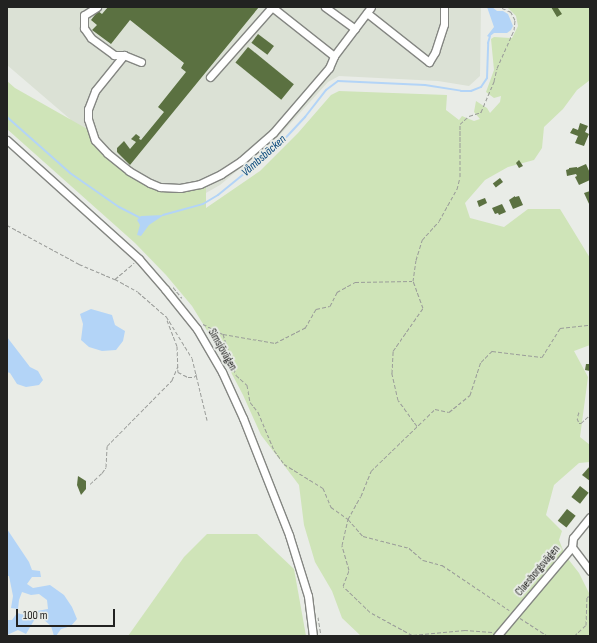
<!DOCTYPE html>
<meta charset="utf-8">
<style>
body{margin:0}
#map{position:relative;width:597px;height:643px;overflow:hidden;background:#e9ece7;font-family:"Sofia Sans Condensed",sans-serif}
div>[style]{position:absolute}
.built>*{inset:0;background:#dbe1d5}
.green>*{inset:0;background:#cfe4b8}
.water>*{inset:0;background:#b3d4f7}
.stream>*{height:2px;margin:-1px;padding:0 1px;transform-origin:1px;border-radius:1px;background:#b3d4f7}
.building>*{inset:0;background:#5b7141;transform-origin:0 0}
.path>*{height:1px;margin-top:-0.5px;transform-origin:0;background:repeating-linear-gradient(90deg,#9a9c99 0 4px,transparent 0 6px)}
.roads{filter:drop-shadow(1px 0 #848682) drop-shadow(-1px 0 #848682) drop-shadow(0 1px #848682) drop-shadow(0 -1px #848682)}
.street>*{height:7px;margin:-3.5px;padding:0 3.5px;transform-origin:3.5px;border-radius:3.5px;background:#fff}
span{translate:-50% -50%;white-space:nowrap;text-align:center;line-height:1.15;-webkit-text-stroke:4px #e9ece7;paint-order:stroke}
.street-label{font-size:11px;color:#222221}
.water-label{font-size:12px;color:#06467a;font-style:italic}
.frame{position:absolute;inset:0;border:8px solid #222221;pointer-events:none}
.scale{position:absolute;left:16px;top:609px;width:99px;height:18px;box-sizing:border-box;border:2px solid #222221;border-top:0;padding-left:5px;font-size:12px;line-height:14px;white-space:nowrap;color:#222221;-webkit-text-stroke:3px #e9ece7;paint-order:stroke}
</style>
<div id="map">
<div class="built">
<i style="clip-path:polygon(7px 7px,481px 7px,480px 76px,469px 86px,438px 81px,339px 76px,328px 82px,280px 135px,220px 185px,197px 198px,155px 206px,75px 139px,70px 119px,7px 65px)"></i>
</div>
<div class="green">
<i style="clip-path:polygon(507px 7px,590px 7px,590px 80px,577px 90px,563px 109px,544px 127px,542px 148px,534px 160px,508px 167px,485px 180px,465px 203px,470px 218px,504px 227px,528px 209px,560px 209px,590px 258px,590px 345px,574px 351px,588px 377px,580px 437px,590px 445px,590px 462px,579px 463px,554px 485px,546px 515px,562px 531px,559px 540px,565px 555px,579px 573px,590px 595px,590px 636px,361px 636px,342px 618px,332px 591px,315px 562px,304px 525px,299px 485px,261px 435px,243px 395px,222px 355px,192px 306px,166px 275px,135px 243px,7px 129px,7px 81px,15px 88px,89px 130px,98px 149px,128px 175px,159px 192px,183px 191px,206px 185px,206px 208px,260px 171px,298px 133px,331px 95px,339px 91px,447px 95px,446px 110px,459px 120px,462px 116px,474px 121px,480px 119px,474px 112px,476px 101px,487px 108px,490px 113px,500px 102px,501px 96px,494px 98px,486px 92px,494px 70px,491px 39px,494px 37px,512px 38px,518px 26px,516px 16px)"></i>
<i style="clip-path:polygon(207px 534px,257px 534px,294px 569px,306px 636px,128px 636px,184px 557px)"></i>
</div>
<div class="water">
<i style="clip-path:polygon(487px 7px,492px 7px,497px 11px,503px 11px,508px 14px,513px 26px,511px 30px,507px 33px,494px 33px,489px 37px,487px 36px,494px 27px)"></i>
<i style="clip-path:polygon(164px 215px,149px 225px,141px 236px,137px 235px,140px 225px,137px 220px,141px 216px)"></i>
<i style="clip-path:polygon(91px 309px,112px 315px,115px 325px,125px 331px,123px 341px,116px 350px,102px 351px,89px 347px,81px 340px,83px 324px,80px 314px)"></i>
<i style="clip-path:polygon(7px 337px,30px 367px,38px 371px,43px 380px,39px 385px,26px 387px,17px 384px,10px 373px,7px 372px)"></i>
<i style="clip-path:polygon(7px 529px,29px 562px,32px 570px,40px 571px,41px 577px,32px 577px,27px 584px,33px 588px,50px 585px,64px 595px,72px 607px,77px 619px,71px 626px,61px 629px,56px 636px,54px 636px,51px 626px,43px 619px,36px 617px,26px 634px,18px 630px,7px 635px,7px 620px,12px 620px,17px 613px,29px 616px,37px 611px,48px 609px,47px 600px,39px 594px,31px 595px,22px 592px,19px 600px,18px 609px,11px 608px,13px 596px,9px 576px,7px 576px)"></i>
</div>
<div class="stream">
<i style="left:7px;top:117px;width:84px;rotate:41.6deg"></i>
<i style="left:70px;top:173px;width:60px;rotate:34.8deg"></i>
<i style="left:119px;top:207px;width:25px;rotate:27deg"></i>
<i style="left:163px;top:215px;width:41px;rotate:-15.4deg"></i>
<i style="left:203px;top:204px;width:17px;rotate:-31deg"></i>
<i style="left:218px;top:195px;width:77px;rotate:-39.2deg"></i>
<i style="left:278px;top:146px;width:40px;rotate:-47deg"></i>
<i style="left:305px;top:117px;width:34px;rotate:-52deg"></i>
<i style="left:326px;top:90px;width:15px;rotate:-37deg"></i>
<i style="left:338px;top:81px;width:87px;rotate:2.6deg"></i>
<i style="left:425px;top:85px;width:36px;rotate:9deg"></i>
<i style="left:461px;top:91px;width:10px"></i>
<i style="left:471px;top:91px;width:11px;rotate:-22deg"></i>
<i style="left:481px;top:87px;width:11px;rotate:-56deg"></i>
<i style="left:487px;top:78px;width:35px;rotate:-88deg"></i>
<i style="left:488px;top:43px;width:7px;rotate:-74deg"></i>
</div>
<div class="building">
<i style="clip-path:polygon(108px 7px,259px 7px,130px 165px,117px 152px,117px 148px,124px 141px,130px 149px,136px 142px,131px 139px,136px 134px,140px 137px,139px 139px,141px 140px,164px 112px,158px 107px,186px 72px,181px 68px,184px 63px,130px 20px,111px 44px,92px 30px,97px 25px,91px 20px,98px 11px,102px 14px)"></i>
<i style="clip-path:polygon(551px 7px,560px 7px,558px 8px,562px 14px,557px 17px)"></i>
<i style="left:258px;top:34px;width:20px;height:11px;rotate:37deg"></i>
<i style="left:248px;top:47px;width:59px;height:20px;rotate:39deg"></i>
<i style="clip-path:polygon(580px 123px,588px 126px,585px 132px,589px 134px,584px 146px,575px 143px,578px 136px,570px 133px,573px 128px,578px 130px)"></i>
<i style="clip-path:polygon(519px 160px,523px 166px,519px 168px,516px 163px)"></i>
<i style="clip-path:polygon(586px 164px,590px 173px,590px 180px,579px 185px,575px 177px,577px 176px,576px 174px,567px 176px,566px 170px,569px 169px,569px 168px,577px 167px,577px 168px)"></i>
<i style="left:500px;top:178px;width:5px;height:9px;rotate:53deg"></i>
<i style="clip-path:polygon(590px 191px,590px 206px,584px 193px)"></i>
<i style="clip-path:polygon(515px 196px,515px 197px,519px 196px,523px 205px,513px 209px,509px 200px)"></i>
<i style="clip-path:polygon(485px 198px,487px 203px,479px 207px,477px 201px)"></i>
<i style="clip-path:polygon(502px 204px,506px 212px,499px 215px,498px 213px,495px 214px,492px 208px)"></i>
<i style="clip-path:polygon(586px 364px,590px 364px,590px 371px,585px 370px)"></i>
<i style="clip-path:polygon(590px 466px,590px 481px,582px 475px)"></i>
<i style="clip-path:polygon(78px 476px,86px 481px,86px 489px,81px 495px,77px 485px)"></i>
<i style="left:580px;top:486px;width:11px;height:14px;rotate:38deg"></i>
<i style="left:567px;top:509px;width:11px;height:15px;rotate:38deg"></i>
</div>
<div class="path">
<i style="left:7px;top:225px;width:82px;rotate:28.4deg"></i>
<i style="left:79px;top:264px;width:39px;rotate:23deg"></i>
<i style="left:115px;top:279px;width:26px;rotate:29deg"></i>
<i style="left:138px;top:292px;width:37px;rotate:41deg"></i>
<i style="left:166px;top:316px;width:49px;rotate:58.2deg"></i>
<i style="left:192px;top:358px;width:64px;rotate:76.4deg"></i>
<i style="left:115px;top:279px;width:25px;rotate:-40deg"></i>
<i style="left:173px;top:287px;width:14px;rotate:51deg"></i>
<i style="left:167px;top:320px;width:28px;rotate:69deg"></i>
<i style="left:177px;top:346px;width:26px;rotate:88deg"></i>
<i style="left:178px;top:372px;width:11px;rotate:27deg"></i>
<i style="left:188px;top:377px;width:6px"></i>
<i style="left:194px;top:377px;width:4px;rotate:-45deg"></i>
<i style="left:203px;top:324px;width:22px;rotate:27deg"></i>
<i style="left:223px;top:334px;width:53px;rotate:9.8deg"></i>
<i style="left:275px;top:343px;width:34px;rotate:-27deg"></i>
<i style="left:305px;top:328px;width:22px;rotate:-60deg"></i>
<i style="left:316px;top:309px;width:14px;rotate:-12deg"></i>
<i style="left:330px;top:306px;width:16px;rotate:-63deg"></i>
<i style="left:337px;top:292px;width:21px;rotate:-29deg"></i>
<i style="left:355px;top:282px;width:57px;rotate:-1deg"></i>
<i style="left:223px;top:334px;width:43px;rotate:72.4deg"></i>
<i style="left:236px;top:375px;width:15px;rotate:42deg"></i>
<i style="left:247px;top:385px;width:17px;rotate:80deg"></i>
<i style="left:250px;top:402px;width:13px;rotate:51deg"></i>
<i style="left:258px;top:412px;width:41px;rotate:67.2deg"></i>
<i style="left:274px;top:450px;width:17px;rotate:54deg"></i>
<i style="left:284px;top:464px;width:46px;rotate:31.6deg"></i>
<i style="left:323px;top:488px;width:21px;rotate:67deg"></i>
<i style="left:331px;top:507px;width:21px;rotate:35deg"></i>
<i style="left:348px;top:519px;width:23px;rotate:49deg"></i>
<i style="left:363px;top:536px;width:48px;rotate:14.6deg"></i>
<i style="left:409px;top:548px;width:18px;rotate:41deg"></i>
<i style="left:423px;top:560px;width:20px;rotate:15deg"></i>
<i style="left:442px;top:565px;width:81px;rotate:33.9deg"></i>
<i style="left:589px;top:404px;width:1px"></i>
<i style="left:579px;top:412px;width:6px;rotate:108deg"></i>
<i style="left:577px;top:418px;width:5px;rotate:68deg"></i>
<i style="left:579px;top:423px;width:2px"></i>
<i style="left:581px;top:423px;width:12px;rotate:-42deg"></i>
<i style="left:417px;top:426px;width:32px;rotate:-126deg"></i>
<i style="left:398px;top:400px;width:28px;rotate:-103deg"></i>
<i style="left:392px;top:373px;width:22px;rotate:-87deg"></i>
<i style="left:393px;top:351px;width:52px;rotate:-55.1deg"></i>
<i style="left:423px;top:308px;width:29px;rotate:-110deg"></i>
<i style="left:413px;top:281px;width:21px;rotate:-82deg"></i>
<i style="left:416px;top:260px;width:21px;rotate:-73deg"></i>
<i style="left:422px;top:240px;width:25px;rotate:-48deg"></i>
<i style="left:439px;top:221px;width:37px;rotate:-61deg"></i>
<i style="left:457px;top:189px;width:12px;rotate:-76deg"></i>
<i style="left:460px;top:177px;width:53px;rotate:-90deg"></i>
<i style="left:460px;top:124px;width:12px;rotate:-42deg"></i>
<i style="left:469px;top:116px;width:13px;rotate:-18deg"></i>
<i style="left:481px;top:112px;width:34px;rotate:-67deg"></i>
<i style="left:494px;top:81px;width:13px;rotate:-77deg"></i>
<i style="left:497px;top:68px;width:42px;rotate:-65.9deg"></i>
<i style="left:514px;top:30px;width:10px;rotate:-84deg"></i>
<i style="left:515px;top:20px;width:9px;rotate:-117deg"></i>
<i style="left:511px;top:12px;width:12px;rotate:-156deg"></i>
<i style="left:90px;top:484px;width:16px;rotate:-43deg"></i>
<i style="left:102px;top:473px;width:7px;rotate:-56deg"></i>
<i style="left:106px;top:467px;width:21px;rotate:-87deg"></i>
<i style="left:107px;top:446px;width:93px;rotate:-45.4deg"></i>
<i style="left:172px;top:380px;width:15px;rotate:-67deg"></i>
<i style="left:318px;top:617px;width:19px;rotate:81deg"></i>
<i style="left:520px;top:618px;width:33px;rotate:33deg"></i>
<i style="left:492px;top:632px;width:27px;rotate:-176deg"></i>
<i style="left:465px;top:630px;width:53px;rotate:174.6deg"></i>
<i style="left:412px;top:635px;width:48px;rotate:-151.3deg"></i>
<i style="left:370px;top:612px;width:37px;rotate:-136deg"></i>
<i style="left:343px;top:586px;width:17px;rotate:-69deg"></i>
<i style="left:349px;top:570px;width:26px;rotate:-106deg"></i>
<i style="left:342px;top:545px;width:27px;rotate:-77deg"></i>
<i style="left:348px;top:519px;width:26px;rotate:-61deg"></i>
<i style="left:361px;top:496px;width:27px;rotate:-68deg"></i>
<i style="left:371px;top:471px;width:89px;rotate:-44.1deg"></i>
<i style="left:435px;top:409px;width:14px;rotate:12deg"></i>
<i style="left:449px;top:412px;width:27px;rotate:-39deg"></i>
<i style="left:470px;top:395px;width:35px;rotate:-72deg"></i>
<i style="left:481px;top:362px;width:16px;rotate:-45deg"></i>
<i style="left:492px;top:351px;width:50px;rotate:6.8deg"></i>
<i style="left:542px;top:357px;width:34px;rotate:-58deg"></i>
<i style="left:560px;top:328px;width:30px;rotate:-6deg"></i>
<i style="left:574px;top:636px;width:16px;rotate:-43deg"></i>
<i style="left:586px;top:625px;width:28px;rotate:-88deg"></i>
<i style="left:587px;top:597px;width:3px;rotate:-18deg"></i>
</div>
<div class="roads">
<div class="street">
<i style="left:97px;top:7px;width:15px;rotate:148deg"></i>
<i style="left:84px;top:15px;width:13px;rotate:90deg"></i>
<i style="left:84px;top:28px;width:12px;rotate:55deg"></i>
<i style="left:91px;top:38px;width:29px;rotate:36deg"></i>
<i style="left:114px;top:55px;width:10px"></i>
<i style="left:272px;top:7px;width:79px;rotate:38.3deg"></i>
<i style="left:325px;top:7px;width:37px;rotate:36deg"></i>
<i style="left:367px;top:13px;width:79px;rotate:38.3deg"></i>
<i style="left:429px;top:62px;width:12px;rotate:-59deg"></i>
<i style="left:435px;top:52px;width:29px;rotate:-72deg"></i>
<i style="left:444px;top:24px;width:17px;rotate:-90deg"></i>
<i style="left:141px;top:62px;width:18px;rotate:-158deg"></i>
<i style="left:124px;top:55px;width:46px;rotate:128.9deg"></i>
<i style="left:95px;top:91px;width:19px;rotate:111deg"></i>
<i style="left:88px;top:109px;width:10px;rotate:90deg"></i>
<i style="left:88px;top:119px;width:22px;rotate:72deg"></i>
<i style="left:95px;top:140px;width:18px;rotate:47deg"></i>
<i style="left:107px;top:153px;width:28px;rotate:39deg"></i>
<i style="left:129px;top:171px;width:24px;rotate:30deg"></i>
<i style="left:150px;top:183px;width:11px;rotate:22deg"></i>
<i style="left:160px;top:187px;width:20px;rotate:3deg"></i>
<i style="left:180px;top:188px;width:20px;rotate:-11deg"></i>
<i style="left:200px;top:184px;width:23px;rotate:-25deg"></i>
<i style="left:221px;top:174px;width:24px;rotate:-33deg"></i>
<i style="left:241px;top:161px;width:43px;rotate:-41.2deg"></i>
<i style="left:273px;top:133px;width:86px;rotate:-49.3deg"></i>
<i style="left:329px;top:68px;width:13px;rotate:-67deg"></i>
<i style="left:334px;top:56px;width:61px;rotate:-52.9deg"></i>
<i style="left:210px;top:77px;width:94px;rotate:-48.5deg"></i>
<i style="left:7px;top:140px;width:178px;rotate:42deg"></i>
<i style="left:139px;top:259px;width:40px;rotate:49deg"></i>
<i style="left:165px;top:289px;width:51px;rotate:51.3deg"></i>
<i style="left:197px;top:329px;width:50px;rotate:59.8deg"></i>
<i style="left:222px;top:372px;width:51px;rotate:65.5deg"></i>
<i style="left:243px;top:418px;width:126px;rotate:68.5deg"></i>
<i style="left:289px;top:535px;width:64px;rotate:72.7deg"></i>
<i style="left:308px;top:596px;width:40px;rotate:82.9deg"></i>
<i style="left:572px;top:547px;width:30px;rotate:53deg"></i>
<i style="left:497px;top:636px;width:116px;rotate:-49.9deg"></i>
<i style="left:572px;top:547px;width:9px;rotate:-84deg"></i>
<i style="left:573px;top:538px;width:27px;rotate:-51deg"></i>
</div>
</div>
<div class="street-label">
<span style="left:222px;top:350px;rotate:60deg">Simsjövägen</span>
<span style="left:538px;top:571px;rotate:-50deg">Claesborgsvägen</span>
</div>
<div class="water-label">
<span style="left:264px;top:156px;rotate:-42deg">Våmbsbäcken</span>
</div>
<div class="frame"></div>
<div class="scale">100 m</div>
</div>
